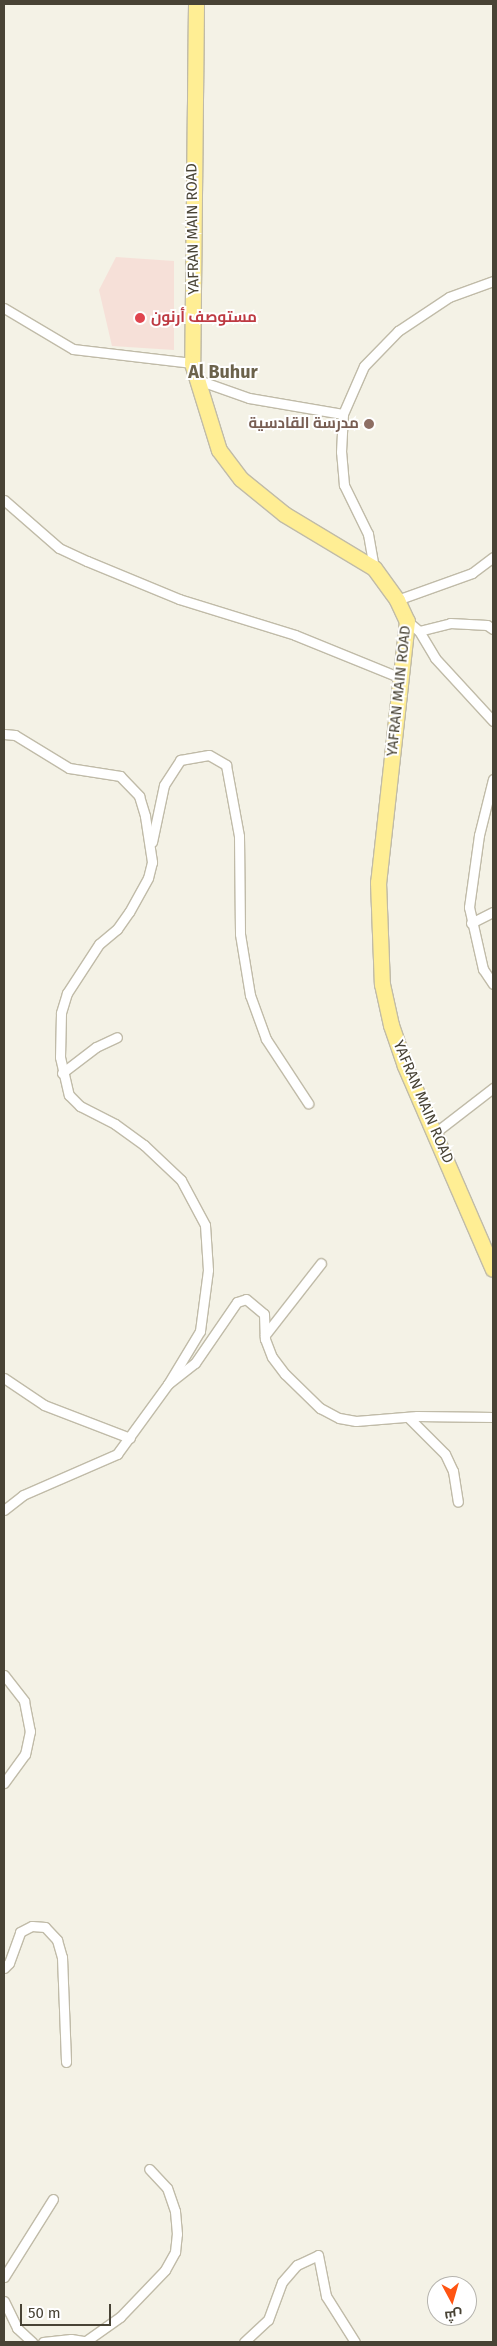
<!DOCTYPE html>
<meta charset="utf-8">
<style>
body{margin:0}
#map{position:relative;width:497px;height:2346px;overflow:hidden;background:#f4f2e6;font-family:"Fira Sans",Cairo,sans-serif}
div>[style]{position:absolute}
.medical>*{inset:0;background:#f6e0d8}
.roads{filter:drop-shadow(1px 0 #c0bba8) drop-shadow(-1px 0 #c0bba8) drop-shadow(0 1px #c0bba8) drop-shadow(0 -1px #c0bba8)}
.minor>*{height:9px;margin:-4.5px;padding:0 4.5px;transform-origin:4.5px;border-radius:4.5px;background:#fff}
.primary>*{height:15px;margin:-7.5px;padding:0 7.5px;transform-origin:7.5px;border-radius:7.5px;background:#ffee94}
.dots>*{width:14px;height:14px;translate:-50% -50%;box-sizing:border-box;border:2px solid #fff;border-radius:50%}
span{translate:-50% -50%;white-space:nowrap;text-align:center;line-height:1.15;-webkit-text-stroke:4px #fff;paint-order:stroke}
.street-label{font-size:15px;color:#484335}
.health-label{font-size:15px;color:#be3a42;font-weight:700}
.left{translate:0 -50%;text-align:left}
.education-label{font-size:15px;color:#785e54;font-weight:700}
.right{translate:-100% -50%;text-align:right}
.quarter-label{font-size:18px;color:#6b624b;font-weight:700}
.frame{position:absolute;inset:0;border:5px solid #484335;pointer-events:none}
.north{position:absolute;left:427px;top:2276px;width:50px;height:50px;box-sizing:border-box;background:#fff;border:1px solid #b6b4ae;border-radius:50%;rotate:174deg;font-size:14px;font-weight:700;line-height:20px;text-align:center;color:#484335}
.north::after{content:'';display:block;margin:auto;width:18px;height:22px;background:#ff5412;clip-path:polygon(50% 0,100% 100%,50% 72%,0 100%)}
.scale{position:absolute;left:20px;top:2304px;width:91px;height:22px;box-sizing:border-box;border:2px solid #484335;border-top:0;padding-left:6px;font-size:15px;line-height:18px;white-space:nowrap;color:#484335;-webkit-text-stroke:4px #fff;paint-order:stroke}
</style>
<div id="map">
<div class="medical">
<i style="clip-path:polygon(116px 257px,174px 261px,174px 350px,112px 346px,99px 290px)"></i>
</div>
<div class="roads">
<div class="minor">
<i style="left:4px;top:308px;width:80px;rotate:30.7deg"></i>
<i style="left:73px;top:349px;width:120px;rotate:6.7deg"></i>
<i style="left:198px;top:380px;width:54px;rotate:19.4deg"></i>
<i style="left:249px;top:398px;width:95px;rotate:9.7deg"></i>
<i style="left:4px;top:500px;width:73px;rotate:41.1deg"></i>
<i style="left:59px;top:548px;width:31px;rotate:25deg"></i>
<i style="left:87px;top:561px;width:100px;rotate:22.4deg"></i>
<i style="left:179px;top:599px;width:121px;rotate:17.2deg"></i>
<i style="left:295px;top:635px;width:114px;rotate:22.1deg"></i>
<i style="left:374px;top:568px;width:35px;rotate:-100deg"></i>
<i style="left:368px;top:534px;width:55px;rotate:-116.1deg"></i>
<i style="left:344px;top:485px;width:33px;rotate:-95deg"></i>
<i style="left:341px;top:452px;width:38px;rotate:-87deg"></i>
<i style="left:343px;top:414px;width:52px;rotate:-66.4deg"></i>
<i style="left:364px;top:366px;width:49px;rotate:-45.8deg"></i>
<i style="left:398px;top:331px;width:61px;rotate:-33.7deg"></i>
<i style="left:449px;top:297px;width:47px;rotate:-20deg"></i>
<i style="left:397px;top:600px;width:80px;rotate:-19.8deg"></i>
<i style="left:472px;top:573px;width:26px;rotate:-37deg"></i>
<i style="left:407px;top:621px;width:16px;rotate:40deg"></i>
<i style="left:419px;top:631px;width:31px;rotate:59deg"></i>
<i style="left:435px;top:658px;width:86px;rotate:47.4deg"></i>
<i style="left:419px;top:631px;width:32px;rotate:-14deg"></i>
<i style="left:450px;top:623px;width:37px;rotate:3deg"></i>
<i style="left:487px;top:625px;width:7px;rotate:34deg"></i>
<i style="left:4px;top:734px;width:11px;rotate:5deg"></i>
<i style="left:15px;top:735px;width:63px;rotate:31.4deg"></i>
<i style="left:69px;top:768px;width:52px;rotate:8.9deg"></i>
<i style="left:120px;top:776px;width:28px;rotate:46deg"></i>
<i style="left:139px;top:796px;width:21px;rotate:73deg"></i>
<i style="left:145px;top:816px;width:47px;rotate:81.3deg"></i>
<i style="left:152px;top:862px;width:16px;rotate:104deg"></i>
<i style="left:148px;top:878px;width:39px;rotate:119deg"></i>
<i style="left:129px;top:912px;width:21px;rotate:125deg"></i>
<i style="left:117px;top:929px;width:23px;rotate:140deg"></i>
<i style="left:99px;top:944px;width:59px;rotate:123.1deg"></i>
<i style="left:67px;top:993px;width:21px;rotate:107deg"></i>
<i style="left:61px;top:1013px;width:44px;rotate:91.3deg"></i>
<i style="left:60px;top:1057px;width:39px;rotate:77deg"></i>
<i style="left:69px;top:1095px;width:16px;rotate:45deg"></i>
<i style="left:80px;top:1106px;width:39px;rotate:27deg"></i>
<i style="left:115px;top:1124px;width:36px;rotate:36deg"></i>
<i style="left:144px;top:1145px;width:51px;rotate:43.4deg"></i>
<i style="left:181px;top:1180px;width:51px;rotate:61.9deg"></i>
<i style="left:205px;top:1225px;width:45px;rotate:86.2deg"></i>
<i style="left:208px;top:1270px;width:62px;rotate:97.5deg"></i>
<i style="left:200px;top:1331px;width:62px;rotate:121.1deg"></i>
<i style="left:493px;top:779px;width:58px;rotate:104deg"></i>
<i style="left:479px;top:835px;width:73px;rotate:97.9deg"></i>
<i style="left:469px;top:907px;width:64px;rotate:77.3deg"></i>
<i style="left:483px;top:969px;width:18px;rotate:56deg"></i>
<i style="left:152px;top:842px;width:58px;rotate:-78.1deg"></i>
<i style="left:164px;top:785px;width:30px;rotate:-57deg"></i>
<i style="left:180px;top:760px;width:29px;rotate:-10deg"></i>
<i style="left:209px;top:755px;width:20px;rotate:30deg"></i>
<i style="left:226px;top:765px;width:72px;rotate:79.6deg"></i>
<i style="left:239px;top:836px;width:98px;rotate:89.4deg"></i>
<i style="left:240px;top:934px;width:62px;rotate:80.7deg"></i>
<i style="left:250px;top:995px;width:47px;rotate:70deg"></i>
<i style="left:266px;top:1039px;width:77px;rotate:56.7deg"></i>
<i style="left:471px;top:923px;width:25px;rotate:-27deg"></i>
<i style="left:62px;top:1073px;width:43px;rotate:-37.4deg"></i>
<i style="left:96px;top:1047px;width:23px;rotate:-25deg"></i>
<i style="left:436px;top:1132px;width:72px;rotate:-37.7deg"></i>
<i style="left:265px;top:1335px;width:91px;rotate:-52.1deg"></i>
<i style="left:4px;top:1378px;width:48px;rotate:34deg"></i>
<i style="left:44px;top:1405px;width:92px;rotate:21deg"></i>
<i style="left:408px;top:1417px;width:52px;rotate:45deg"></i>
<i style="left:445px;top:1454px;width:19px;rotate:65deg"></i>
<i style="left:453px;top:1471px;width:31px;rotate:81deg"></i>
<i style="left:4px;top:1510px;width:24px;rotate:-38deg"></i>
<i style="left:23px;top:1495px;width:103px;rotate:-23.6deg"></i>
<i style="left:117px;top:1454px;width:87px;rotate:-53.9deg"></i>
<i style="left:168px;top:1384px;width:34px;rotate:-38deg"></i>
<i style="left:195px;top:1363px;width:74px;rotate:-55.5deg"></i>
<i style="left:237px;top:1302px;width:9px;rotate:-18deg"></i>
<i style="left:246px;top:1299px;width:23px;rotate:40deg"></i>
<i style="left:264px;top:1314px;width:25px;rotate:88deg"></i>
<i style="left:265px;top:1339px;width:19px;rotate:69deg"></i>
<i style="left:272px;top:1357px;width:21px;rotate:53deg"></i>
<i style="left:285px;top:1374px;width:49px;rotate:44.2deg"></i>
<i style="left:320px;top:1408px;width:21px;rotate:28deg"></i>
<i style="left:339px;top:1418px;width:17px;rotate:10deg"></i>
<i style="left:356px;top:1421px;width:61px;rotate:-4.7deg"></i>
<i style="left:417px;top:1416px;width:76px;rotate:0.8deg"></i>
<i style="left:4px;top:1675px;width:33px;rotate:52deg"></i>
<i style="left:24px;top:1701px;width:31px;rotate:79deg"></i>
<i style="left:30px;top:1731px;width:24px;rotate:102deg"></i>
<i style="left:25px;top:1754px;width:36px;rotate:126deg"></i>
<i style="left:4px;top:1968px;width:7px;rotate:-45deg"></i>
<i style="left:9px;top:1963px;width:33px;rotate:-70deg"></i>
<i style="left:20px;top:1932px;width:13px;rotate:-27deg"></i>
<i style="left:32px;top:1926px;width:13px;rotate:4deg"></i>
<i style="left:45px;top:1927px;width:18px;rotate:47deg"></i>
<i style="left:57px;top:1940px;width:18px;rotate:74deg"></i>
<i style="left:62px;top:1957px;width:105px;rotate:87.8deg"></i>
<i style="left:4px;top:2277px;width:92px;rotate:-57.9deg"></i>
<i style="left:4px;top:2301px;width:30px;rotate:64deg"></i>
<i style="left:17px;top:2328px;width:21px;rotate:43deg"></i>
<i style="left:86px;top:2341px;width:42px;rotate:-35.2deg"></i>
<i style="left:120px;top:2317px;width:65px;rotate:-46.2deg"></i>
<i style="left:165px;top:2270px;width:21px;rotate:-61deg"></i>
<i style="left:175px;top:2252px;width:18px;rotate:-84deg"></i>
<i style="left:177px;top:2234px;width:23px;rotate:-95deg"></i>
<i style="left:175px;top:2211px;width:24px;rotate:-109deg"></i>
<i style="left:167px;top:2188px;width:26px;rotate:-133deg"></i>
<i style="left:43px;top:2342px;width:28px;rotate:-6deg"></i>
<i style="left:71px;top:2339px;width:20px;rotate:9deg"></i>
<i style="left:244px;top:2342px;width:33px;rotate:-43deg"></i>
<i style="left:268px;top:2320px;width:40px;rotate:-69.8deg"></i>
<i style="left:282px;top:2282px;width:23px;rotate:-49deg"></i>
<i style="left:297px;top:2265px;width:23px;rotate:-25deg"></i>
<i style="left:318px;top:2255px;width:42px;rotate:79deg"></i>
<i style="left:326px;top:2296px;width:54px;rotate:57.8deg"></i>
</div>
<div class="primary">
<i style="left:196px;top:4px;width:359px;rotate:90.6deg"></i>
<i style="left:192px;top:363px;width:91px;rotate:72.8deg"></i>
<i style="left:219px;top:450px;width:36px;rotate:53deg"></i>
<i style="left:241px;top:479px;width:55px;rotate:39.1deg"></i>
<i style="left:284px;top:514px;width:105px;rotate:31deg"></i>
<i style="left:374px;top:568px;width:39px;rotate:54deg"></i>
<i style="left:397px;top:600px;width:23px;rotate:65deg"></i>
<i style="left:407px;top:621px;width:263px;rotate:96.3deg"></i>
<i style="left:378px;top:882px;width:102px;rotate:87.8deg"></i>
<i style="left:382px;top:984px;width:42px;rotate:77.6deg"></i>
<i style="left:391px;top:1025px;width:43px;rotate:71.1deg"></i>
<i style="left:405px;top:1066px;width:221px;rotate:66.6deg"></i>
</div>
</div>
<div class="dots">
<i style="left:140px;top:318px;background:#e0444e"></i>
<i style="left:369px;top:424px;background:#8d6e63"></i>
</div>
<div class="street-label">
<span style="left:193px;top:229px;rotate:-91deg">YAFRAN MAIN ROAD</span>
<span style="left:399px;top:691px;rotate:-84deg">YAFRAN MAIN ROAD</span>
<span style="left:423px;top:1102px;rotate:67deg">YAFRAN MAIN ROAD</span>
</div>
<div class="health-label">
<span class="left" style="left:151px;top:318px">مستوصف أرنون</span>
</div>
<div class="education-label">
<span class="right" style="left:359px;top:424px">مدرسة القادسية</span>
</div>
<div class="quarter-label">
<span style="left:223px;top:372px">Al Buhur</span>
</div>
<div class="frame"></div>
<div class="north">ش</div>
<div class="scale">50 m</div>
</div>
